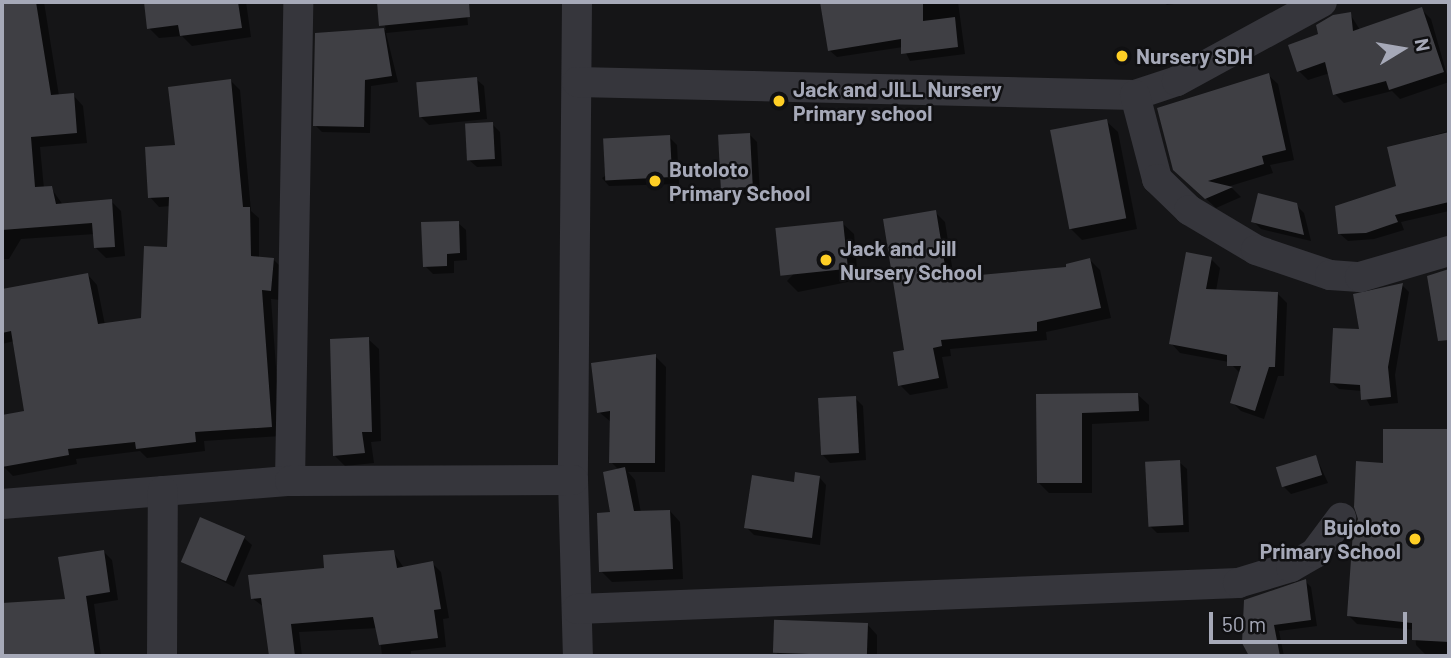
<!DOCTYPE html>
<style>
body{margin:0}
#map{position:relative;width:1451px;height:658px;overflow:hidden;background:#151517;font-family:Barlow,sans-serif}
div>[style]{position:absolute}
.shadow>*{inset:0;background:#0007}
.building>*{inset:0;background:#3f3f44;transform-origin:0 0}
.street>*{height:30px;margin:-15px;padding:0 15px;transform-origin:15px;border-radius:15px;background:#36363c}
.dots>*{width:19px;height:19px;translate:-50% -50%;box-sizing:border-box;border:4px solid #101012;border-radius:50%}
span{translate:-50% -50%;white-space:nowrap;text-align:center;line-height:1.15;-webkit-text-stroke:5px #101012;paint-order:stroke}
.poi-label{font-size:21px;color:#a6a9b8;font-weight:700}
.left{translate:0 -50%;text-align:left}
.right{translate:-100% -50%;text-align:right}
.frame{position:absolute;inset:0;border:4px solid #a6a9b8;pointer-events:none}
.north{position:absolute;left:1367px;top:14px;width:70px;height:70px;-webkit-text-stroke:5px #101012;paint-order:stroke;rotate:79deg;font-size:19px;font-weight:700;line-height:28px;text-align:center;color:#a6a9b8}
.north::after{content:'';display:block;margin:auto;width:24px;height:32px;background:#a6a9b8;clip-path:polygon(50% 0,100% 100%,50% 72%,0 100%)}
.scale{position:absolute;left:1209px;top:612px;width:198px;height:32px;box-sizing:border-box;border:4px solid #a6a9b8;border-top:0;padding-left:9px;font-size:21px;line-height:24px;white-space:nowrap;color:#a6a9b8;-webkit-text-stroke:5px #101012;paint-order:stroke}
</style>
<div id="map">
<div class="shadow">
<i style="clip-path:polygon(2px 2px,44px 2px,59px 96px,73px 95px,83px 106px,87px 143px,40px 147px,44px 189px,51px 188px,63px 205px,111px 201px,121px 211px,125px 256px,106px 258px,95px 247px,95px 234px,21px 239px,9px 259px,2px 259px)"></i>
<i style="clip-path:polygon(146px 2px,246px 2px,251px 37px,192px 46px,182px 36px,159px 38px,149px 28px)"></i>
<i style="clip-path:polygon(379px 2px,466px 2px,468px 25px,386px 33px,398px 82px,371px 86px,370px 133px,322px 132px,315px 125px,317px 34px,386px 30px)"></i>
<i style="clip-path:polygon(822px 2px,958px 2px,965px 54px,910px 61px,903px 47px,837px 57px,829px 50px)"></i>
<i style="clip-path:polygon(1163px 2px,1188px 2px,1167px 5px)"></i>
<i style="clip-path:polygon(1421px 9px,1431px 19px,1449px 82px,1400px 99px,1392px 91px,1344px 103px,1335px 94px,1330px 73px,1308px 80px,1299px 71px,1320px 35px,1350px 14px,1360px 30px)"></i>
<i style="clip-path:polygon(1268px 75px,1278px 84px,1294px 160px,1270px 165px,1273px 173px,1230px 186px,1241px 197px,1216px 208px,1185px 179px)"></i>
<i style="clip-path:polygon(476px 79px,484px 86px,487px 119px,429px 125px,421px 117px)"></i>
<i style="clip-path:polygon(231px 81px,240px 90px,251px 211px,259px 218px,259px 258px,273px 259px,283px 269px,280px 300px,271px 299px,281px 436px,204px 441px,205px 451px,147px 458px,140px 451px,76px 459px,77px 464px,13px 476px,3px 466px,2px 417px,26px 413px,14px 341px,2px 344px,2px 291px,88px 275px,97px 285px,105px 325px,143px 320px,169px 249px,170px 206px,159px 207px,150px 197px,177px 146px)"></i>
<i style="clip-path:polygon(1106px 121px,1118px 132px,1137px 229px,1082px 240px,1071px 229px)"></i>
<i style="clip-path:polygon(492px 124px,500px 132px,502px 166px,477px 167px,469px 160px)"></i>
<i style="clip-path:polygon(1449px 131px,1449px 211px,1401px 222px,1404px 230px,1374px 239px,1348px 241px,1340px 234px,1398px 187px,1389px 148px)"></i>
<i style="clip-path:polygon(750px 135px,757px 142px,760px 194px,730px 195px,722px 187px)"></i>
<i style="clip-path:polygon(669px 137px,677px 145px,679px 184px,609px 186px,602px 178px)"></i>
<i style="clip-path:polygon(1296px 205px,1304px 213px,1311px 241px,1261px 229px,1253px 221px)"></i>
<i style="clip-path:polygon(935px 212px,945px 222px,954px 279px,1069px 269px,1090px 260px,1100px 270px,1111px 318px,1046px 332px,1047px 340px,950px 349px,951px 356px,942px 357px,948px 388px,910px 395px,900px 385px)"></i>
<i style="clip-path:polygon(458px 223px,466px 230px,467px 260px,454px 261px,454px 273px,433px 274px,425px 266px)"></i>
<i style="clip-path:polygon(842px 223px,854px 234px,858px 280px,798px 292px,787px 281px)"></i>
<i style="clip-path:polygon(1211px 259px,1220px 268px,1216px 291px,1278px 294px,1287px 303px,1284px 376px,1278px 376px,1264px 419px,1241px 411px,1232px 402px,1241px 374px,1229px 362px,1180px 353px,1171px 343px)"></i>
<i style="clip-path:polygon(1402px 285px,1409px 292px,1395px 375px,1398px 403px,1370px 406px,1362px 391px,1339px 389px,1331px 382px,1361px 331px)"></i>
<i style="clip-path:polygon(368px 339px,379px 349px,381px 441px,371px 442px,374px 463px,345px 466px,335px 456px)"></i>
<i style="clip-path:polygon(655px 356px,666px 367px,665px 472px,628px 472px,635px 480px,641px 513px,670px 511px,680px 522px,683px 579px,612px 582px,601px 571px,619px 470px,611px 462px,611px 422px,599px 412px)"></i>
<i style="clip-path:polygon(1038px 395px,1138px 395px,1149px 405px,1149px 421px,1092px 424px,1092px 493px,1049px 493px,1038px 482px)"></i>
<i style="clip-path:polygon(855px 398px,863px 406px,866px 460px,830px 463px,823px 455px)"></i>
<i style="clip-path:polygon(1385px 431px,1449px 431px,1449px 656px,1425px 654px,1416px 645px,1415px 630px,1357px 624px,1349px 616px,1385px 464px)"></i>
<i style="clip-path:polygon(1316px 457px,1328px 483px,1291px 494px,1283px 486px)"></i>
<i style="clip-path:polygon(1179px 462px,1187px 469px,1189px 532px,1157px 533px,1149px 525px)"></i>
<i style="clip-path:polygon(819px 477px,826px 485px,820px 545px,754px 535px,746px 527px)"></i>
<i style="clip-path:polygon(244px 538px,252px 545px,234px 587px,183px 561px)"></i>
<i style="clip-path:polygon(103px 551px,112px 560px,118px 600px,94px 604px,101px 656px,2px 656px,2px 605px,67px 601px)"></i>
<i style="clip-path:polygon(393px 552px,404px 568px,432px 563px,441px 572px,449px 618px,443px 619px,446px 647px,411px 651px,411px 656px,382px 656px,379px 628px,299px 632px,302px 656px,271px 656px,264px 607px,252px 598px,326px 570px)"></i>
<i style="clip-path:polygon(1305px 581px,1311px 587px,1317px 626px,1279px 631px,1284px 656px,1249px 656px,1244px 643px)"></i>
<i style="clip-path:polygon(867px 624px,877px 635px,877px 656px,777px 656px,775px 628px)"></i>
</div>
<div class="building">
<i style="clip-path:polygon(2px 2px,36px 2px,51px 95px,74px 93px,77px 133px,31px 137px,35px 187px,52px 186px,56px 204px,112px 199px,115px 247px,94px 248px,92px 223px,2px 230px)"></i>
<i style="clip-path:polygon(144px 2px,238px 2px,242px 28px,180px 36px,178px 25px,147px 29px)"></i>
<i style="clip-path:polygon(377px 2px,469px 2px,470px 17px,379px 26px)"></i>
<i style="clip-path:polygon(820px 2px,923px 2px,923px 21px,955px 17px,958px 47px,901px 54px,901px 39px,828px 51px)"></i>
<i style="clip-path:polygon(1422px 7px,1444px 72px,1389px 90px,1386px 81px,1333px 95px,1325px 62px,1297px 72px,1288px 45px,1318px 34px,1316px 25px,1333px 15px,1351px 12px,1353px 31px)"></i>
<i style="clip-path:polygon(384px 28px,392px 76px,365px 80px,364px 127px,313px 126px,315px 33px)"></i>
<i style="clip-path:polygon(1269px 73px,1286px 150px,1262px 156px,1264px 164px,1208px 181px,1233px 187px,1205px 199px,1173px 170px,1157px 108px)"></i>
<i style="left:477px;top:77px;width:35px;height:61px;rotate:85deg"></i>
<i style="clip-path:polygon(231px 79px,243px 207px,250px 207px,251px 256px,274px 258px,271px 291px,262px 290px,272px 427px,195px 432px,196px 442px,136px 449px,135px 442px,68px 449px,69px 455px,2px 467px,2px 415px,24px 411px,11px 331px,2px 333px,2px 289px,88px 273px,98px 324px,141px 318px,144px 246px,167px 247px,169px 197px,148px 198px,145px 147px,175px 145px,168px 87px)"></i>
<i style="left:1107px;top:119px;width:101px;height:58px;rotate:79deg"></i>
<i style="left:493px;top:122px;width:37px;height:28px;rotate:87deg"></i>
<i style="clip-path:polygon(1449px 132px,1449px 202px,1395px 215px,1398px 222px,1366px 233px,1338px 234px,1335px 206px,1396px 186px,1387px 147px)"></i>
<i style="left:750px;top:133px;width:54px;height:32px;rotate:87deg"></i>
<i style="left:670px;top:135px;width:42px;height:67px;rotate:87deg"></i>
<i style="clip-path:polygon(1258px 193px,1297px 203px,1304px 235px,1251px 222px)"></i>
<i style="clip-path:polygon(936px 210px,947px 278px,1066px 267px,1066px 264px,1090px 258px,1101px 308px,1037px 322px,1037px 331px,941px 340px,942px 346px,933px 348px,939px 378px,898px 386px,893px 352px,904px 350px,883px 219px)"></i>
<i style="clip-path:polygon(459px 221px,460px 253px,447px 254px,447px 266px,423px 267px,421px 222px)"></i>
<i style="left:843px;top:221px;width:48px;height:68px;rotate:84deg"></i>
<i style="clip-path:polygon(1186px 252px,1212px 257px,1206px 289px,1278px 292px,1275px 367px,1269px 367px,1255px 411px,1230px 403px,1241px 366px,1227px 366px,1227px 355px,1169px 344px)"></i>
<i style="clip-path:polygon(1449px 269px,1449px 340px,1438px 341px,1427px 276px)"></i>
<i style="clip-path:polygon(1403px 283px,1388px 367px,1391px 397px,1361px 400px,1360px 385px,1330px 383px,1333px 328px,1359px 329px,1353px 294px)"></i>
<i style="clip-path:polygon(369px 337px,372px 432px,362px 432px,365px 453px,333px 456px,330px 339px)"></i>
<i style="clip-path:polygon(656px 354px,655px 463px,609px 463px,610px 411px,597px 413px,591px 363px)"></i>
<i style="clip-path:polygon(1138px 393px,1139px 411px,1082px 413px,1082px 483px,1037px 483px,1036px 394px)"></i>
<i style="left:856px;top:396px;width:57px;height:38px;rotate:87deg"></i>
<i style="clip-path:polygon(1383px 429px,1449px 429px,1449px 642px,1412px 640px,1412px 623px,1347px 616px,1353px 531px,1358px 519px,1354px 507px,1356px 461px,1383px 463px)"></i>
<i style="left:1316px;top:455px;width:21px;height:42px;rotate:73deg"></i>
<i style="left:1180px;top:460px;width:65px;height:35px;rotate:87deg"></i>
<i style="clip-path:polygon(625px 467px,634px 511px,670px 510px,673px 569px,599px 572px,597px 513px,610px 512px,603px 472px)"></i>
<i style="clip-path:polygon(795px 472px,820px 476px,812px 538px,744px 528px,752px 475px,794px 482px)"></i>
<i style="left:200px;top:517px;width:49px;height:49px;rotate:23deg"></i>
<i style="clip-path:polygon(104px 550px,110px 592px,86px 596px,95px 656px,2px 656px,2px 603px,65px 599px,58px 557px)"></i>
<i style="clip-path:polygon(394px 550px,397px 568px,433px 561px,441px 609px,434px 610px,438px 638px,379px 645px,373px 617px,291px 624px,295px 656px,269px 656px,261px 598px,251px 599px,248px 575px,324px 568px,323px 555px)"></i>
<i style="clip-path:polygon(1306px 579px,1311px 620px,1274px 625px,1280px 656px,1249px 656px,1242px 643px,1244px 600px)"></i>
<i style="left:868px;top:623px;width:33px;height:94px;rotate:92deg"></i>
</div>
<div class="street">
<i style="left:577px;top:2px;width:478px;rotate:90.5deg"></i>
<i style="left:573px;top:480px;width:176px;rotate:88.4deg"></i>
<i style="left:577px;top:82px;width:558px;rotate:1.33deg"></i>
<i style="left:1135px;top:95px;width:44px;rotate:-18.4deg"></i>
<i style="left:1177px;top:81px;width:165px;rotate:-28.6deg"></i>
<i style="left:1135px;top:95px;width:87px;rotate:75.3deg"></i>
<i style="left:1157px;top:179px;width:45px;rotate:44.1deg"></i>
<i style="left:1189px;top:210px;width:78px;rotate:30.8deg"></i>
<i style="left:1256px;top:250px;width:78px;rotate:18.7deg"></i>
<i style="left:1330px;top:275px;width:30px;rotate:4deg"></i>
<i style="left:1360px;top:277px;width:93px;rotate:-16.3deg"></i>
<i style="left:290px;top:481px;width:479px;rotate:-89deg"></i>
<i style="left:2px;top:504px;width:289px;rotate:-4.6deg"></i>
<i style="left:290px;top:481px;width:283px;rotate:-0.2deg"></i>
<i style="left:577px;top:609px;width:662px;rotate:-2.25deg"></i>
<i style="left:1238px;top:583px;width:55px;rotate:-16.8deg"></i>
<i style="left:1291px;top:567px;width:28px;rotate:-30deg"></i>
<i style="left:1315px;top:553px;width:44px;rotate:-53.4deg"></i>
<i style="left:162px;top:656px;width:165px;rotate:-89.7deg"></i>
</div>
<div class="dots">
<i style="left:1122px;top:56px;background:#ffcf25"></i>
<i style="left:779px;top:101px;background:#ffcf25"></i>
<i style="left:655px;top:181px;background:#ffcf25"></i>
<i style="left:826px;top:260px;background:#ffcf25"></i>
<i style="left:1415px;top:539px;background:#ffcf25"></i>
</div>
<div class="poi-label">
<span class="left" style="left:1136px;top:56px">Nursery SDH</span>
<span class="left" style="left:793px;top:101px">Jack and JILL Nursery<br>Primary school</span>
<span class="left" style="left:669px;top:181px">Butoloto<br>Primary School</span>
<span class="left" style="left:840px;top:260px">Jack and Jill<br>Nursery School</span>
<span class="right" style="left:1401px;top:539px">Bujoloto<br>Primary School</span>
</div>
<div class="frame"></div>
<div class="north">N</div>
<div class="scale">50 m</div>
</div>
